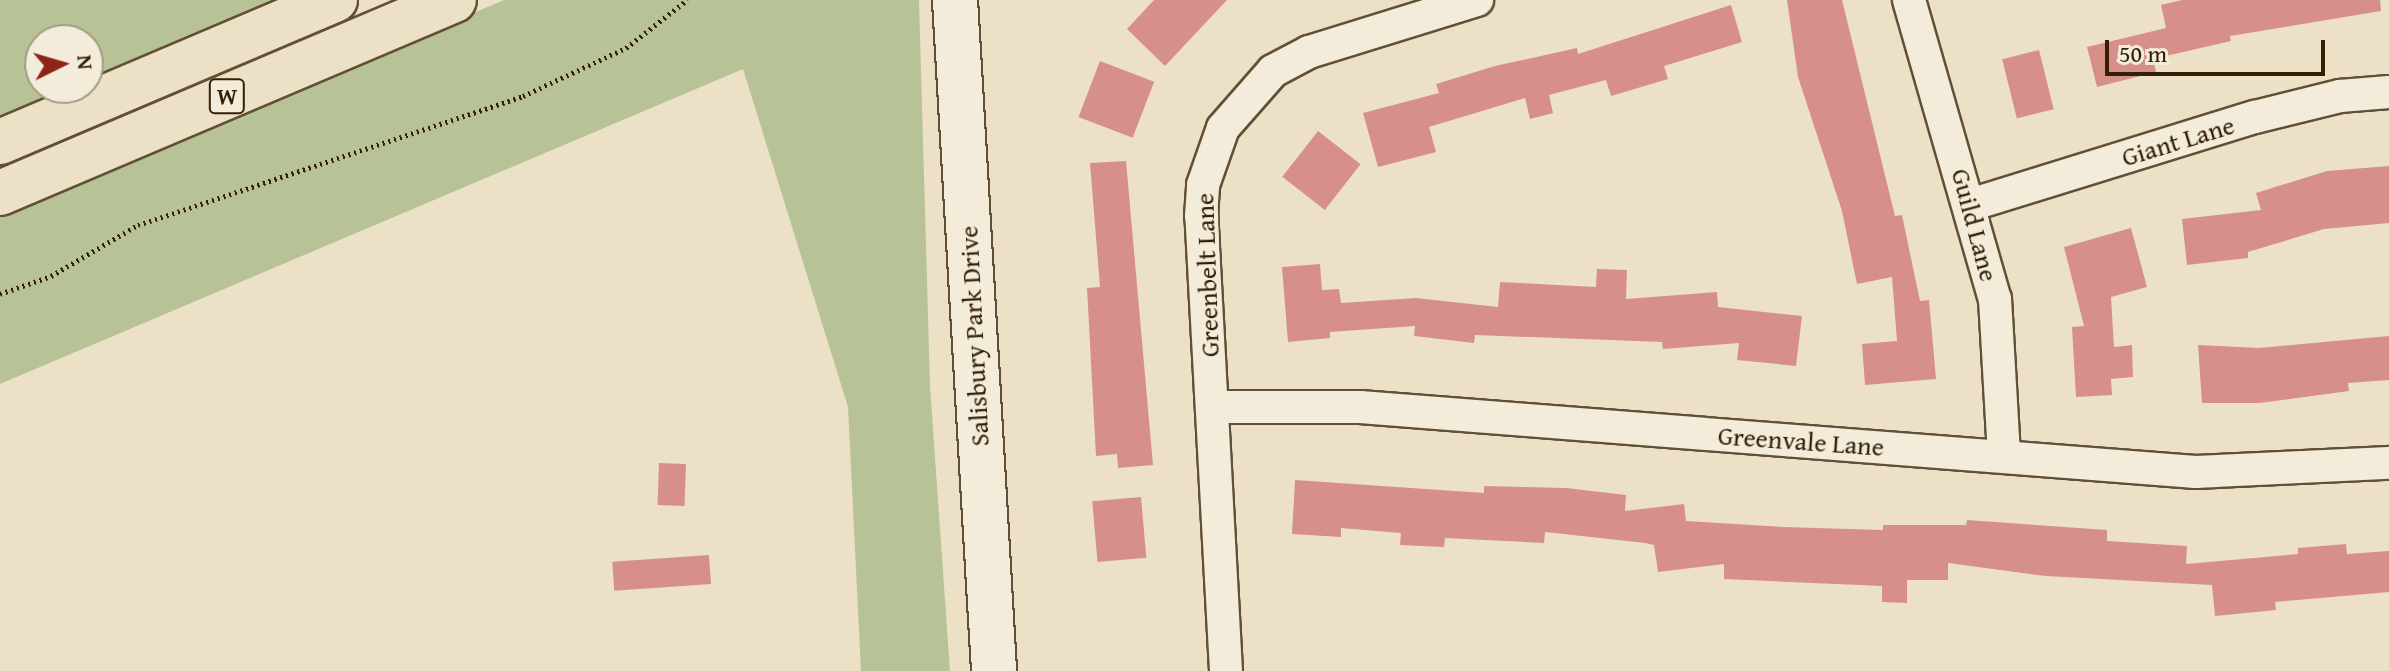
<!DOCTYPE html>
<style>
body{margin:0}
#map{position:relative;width:2389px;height:671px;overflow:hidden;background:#ece1c7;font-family:"Gentium Book Plus",serif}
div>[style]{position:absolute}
.green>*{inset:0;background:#b7c396}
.building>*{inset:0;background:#d69089;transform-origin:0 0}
.path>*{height:5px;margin-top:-2.5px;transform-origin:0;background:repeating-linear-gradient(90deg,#331f04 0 2px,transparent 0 6px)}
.roads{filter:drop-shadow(2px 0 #615035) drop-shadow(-2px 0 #615035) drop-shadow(0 2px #615035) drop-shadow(0 -2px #615035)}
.minor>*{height:32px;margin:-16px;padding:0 16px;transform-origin:16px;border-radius:16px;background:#f3ecdb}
.secondary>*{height:44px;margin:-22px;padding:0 22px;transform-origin:22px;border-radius:22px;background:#f3ecdb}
.motorway>*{height:44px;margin:-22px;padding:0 22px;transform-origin:22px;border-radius:22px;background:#ece1c7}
span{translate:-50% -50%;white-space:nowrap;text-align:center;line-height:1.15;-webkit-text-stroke:8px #f3ecdb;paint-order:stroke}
.shield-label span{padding:2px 6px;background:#f3ecdb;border:2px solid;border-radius:6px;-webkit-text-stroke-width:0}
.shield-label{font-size:24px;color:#331f04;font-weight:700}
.street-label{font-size:26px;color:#331f04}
.north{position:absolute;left:24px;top:24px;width:80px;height:80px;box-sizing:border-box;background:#f3ecdb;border:2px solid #a69a85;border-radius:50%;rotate:85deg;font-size:22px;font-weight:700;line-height:32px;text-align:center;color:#331f04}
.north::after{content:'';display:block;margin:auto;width:28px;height:36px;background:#8f2418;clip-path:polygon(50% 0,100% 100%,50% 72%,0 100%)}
.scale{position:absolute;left:2105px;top:40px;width:220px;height:36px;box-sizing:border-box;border:4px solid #331f04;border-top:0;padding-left:10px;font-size:24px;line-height:28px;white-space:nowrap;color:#331f04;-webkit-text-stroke:6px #f3ecdb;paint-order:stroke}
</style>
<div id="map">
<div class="green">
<i style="clip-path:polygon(0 0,283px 0,88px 80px,88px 40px,40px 40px,40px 88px,68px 88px,0 116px)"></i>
<i style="clip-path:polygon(504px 0,919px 0,930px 386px,950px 671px,861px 671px,848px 407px,743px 69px,0 384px,0 214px)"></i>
</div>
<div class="building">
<i style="clip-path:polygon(1154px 0,1227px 0,1165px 66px,1127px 29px)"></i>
<i style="clip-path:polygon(1787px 0,1842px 0,1895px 216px,1902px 215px,1920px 301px,1929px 300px,1936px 379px,1865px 385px,1862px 344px,1897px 341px,1892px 277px,1857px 284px,1842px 211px,1798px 77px)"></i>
<i style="clip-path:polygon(2182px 0,2380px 0,2381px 11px,2230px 36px,2231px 41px,2153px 59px,2156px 72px,2097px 87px,2087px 47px,2166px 28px,2161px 5px)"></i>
<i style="clip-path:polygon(1731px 5px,1742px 42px,1664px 66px,1668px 79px,1611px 96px,1606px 80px,1549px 95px,1553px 113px,1530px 119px,1525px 98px,1429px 127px,1436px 152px,1378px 167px,1363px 113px,1439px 93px,1436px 84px,1495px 66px,1577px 48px,1578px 54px)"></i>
<i style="left:2039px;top:50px;width:61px;height:38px;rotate:76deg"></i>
<i style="left:1100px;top:61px;width:58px;height:60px;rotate:21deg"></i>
<i style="left:1318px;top:131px;width:54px;height:58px;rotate:38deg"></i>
<i style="clip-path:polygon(1126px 161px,1153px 465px,1118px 468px,1117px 454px,1096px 456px,1087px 288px,1100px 287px,1090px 163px)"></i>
<i style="clip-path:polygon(2389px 166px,2389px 223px,2324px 229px,2248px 252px,2248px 258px,2187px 265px,2182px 219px,2261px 210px,2256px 193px,2327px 171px)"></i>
<i style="clip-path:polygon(2131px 228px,2147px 287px,2111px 297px,2114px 347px,2132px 345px,2133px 377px,2111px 379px,2112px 395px,2076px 397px,2072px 327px,2084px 326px,2064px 247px)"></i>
<i style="clip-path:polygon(1320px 264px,1322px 290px,1339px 289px,1341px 303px,1416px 298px,1498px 307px,1500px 282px,1596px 287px,1597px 269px,1627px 270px,1626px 299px,1717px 292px,1718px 307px,1802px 316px,1796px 366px,1737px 360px,1739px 343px,1663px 349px,1662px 342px,1475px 335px,1474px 343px,1414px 336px,1415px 326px,1330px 332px,1330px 338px,1288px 342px,1282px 267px)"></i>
<i style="clip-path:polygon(2389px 336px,2389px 380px,2348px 383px,2349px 391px,2259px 403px,2202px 403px,2198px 345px,2259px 348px)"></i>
<i style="left:659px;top:463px;width:27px;height:42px;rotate:2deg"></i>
<i style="clip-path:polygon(1295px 480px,1484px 493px,1484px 486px,1566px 488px,1626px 495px,1625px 511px,1684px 504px,1686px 521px,1783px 527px,1883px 530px,1883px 525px,1966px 525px,1967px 520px,2107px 530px,2107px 541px,2187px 546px,2186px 564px,2298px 554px,2298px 548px,2346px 544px,2347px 554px,2389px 551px,2389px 592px,2275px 602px,2276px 610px,2215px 616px,2212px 585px,2046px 576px,1948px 563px,1948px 580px,1907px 580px,1907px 603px,1882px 602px,1882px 586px,1724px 579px,1724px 564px,1658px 572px,1654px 545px,1645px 543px,1545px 532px,1544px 543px,1445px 538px,1444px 547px,1400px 545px,1401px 533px,1341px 528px,1341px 537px,1292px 534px)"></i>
<i style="left:1141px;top:497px;width:61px;height:49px;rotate:85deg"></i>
<i style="left:709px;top:555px;width:29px;height:97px;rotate:86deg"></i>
</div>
<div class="path">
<i style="left:0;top:294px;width:54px;rotate:-19.4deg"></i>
<i style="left:51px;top:276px;width:101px;rotate:-30.4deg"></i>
<i style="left:138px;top:225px;width:406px;rotate:-18.5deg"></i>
<i style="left:523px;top:96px;width:114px;rotate:-25deg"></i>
<i style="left:626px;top:48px;width:78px;rotate:-38.2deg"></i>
</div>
<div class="roads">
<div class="minor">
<i style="left:1909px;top:0;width:311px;rotate:74deg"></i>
<i style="left:1995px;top:299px;width:157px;rotate:86.7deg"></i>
<i style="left:1970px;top:205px;width:298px;rotate:-17.2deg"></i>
<i style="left:2255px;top:117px;width:88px;rotate:-13.9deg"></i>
<i style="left:2340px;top:96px;width:49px;rotate:-4.7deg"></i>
<i style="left:1212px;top:407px;width:148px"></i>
<i style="left:1360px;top:407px;width:838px;rotate:4.45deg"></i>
<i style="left:2195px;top:472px;width:194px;rotate:-2.7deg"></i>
<i style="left:1226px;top:671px;width:456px;rotate:-93.1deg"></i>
<i style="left:1201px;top:216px;width:31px;rotate:-86deg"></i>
<i style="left:1203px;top:185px;width:60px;rotate:-70.7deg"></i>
<i style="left:1223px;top:128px;width:76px;rotate:-48.7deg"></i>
<i style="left:1273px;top:71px;width:41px;rotate:-27.8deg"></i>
<i style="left:1309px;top:52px;width:176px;rotate:-17.2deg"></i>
</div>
<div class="secondary">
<i style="left:955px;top:0;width:672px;rotate:86.67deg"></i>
</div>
<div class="motorway">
<i style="left:0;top:142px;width:364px;rotate:-23deg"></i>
<i style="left:0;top:193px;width:493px;rotate:-23deg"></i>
</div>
</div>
<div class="shield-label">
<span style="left:227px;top:96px">W</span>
</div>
<div class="street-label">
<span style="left:2178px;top:141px;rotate:-17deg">Giant Lane</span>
<span style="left:1975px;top:225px;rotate:75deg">Guild Lane</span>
<span style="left:1207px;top:275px;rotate:-92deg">Greenbelt Lane</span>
<span style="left:974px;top:336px;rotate:-93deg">Salisbury Park Drive</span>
<span style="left:1801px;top:441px;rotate:4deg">Greenvale Lane</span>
</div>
<div class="north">N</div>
<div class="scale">50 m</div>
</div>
